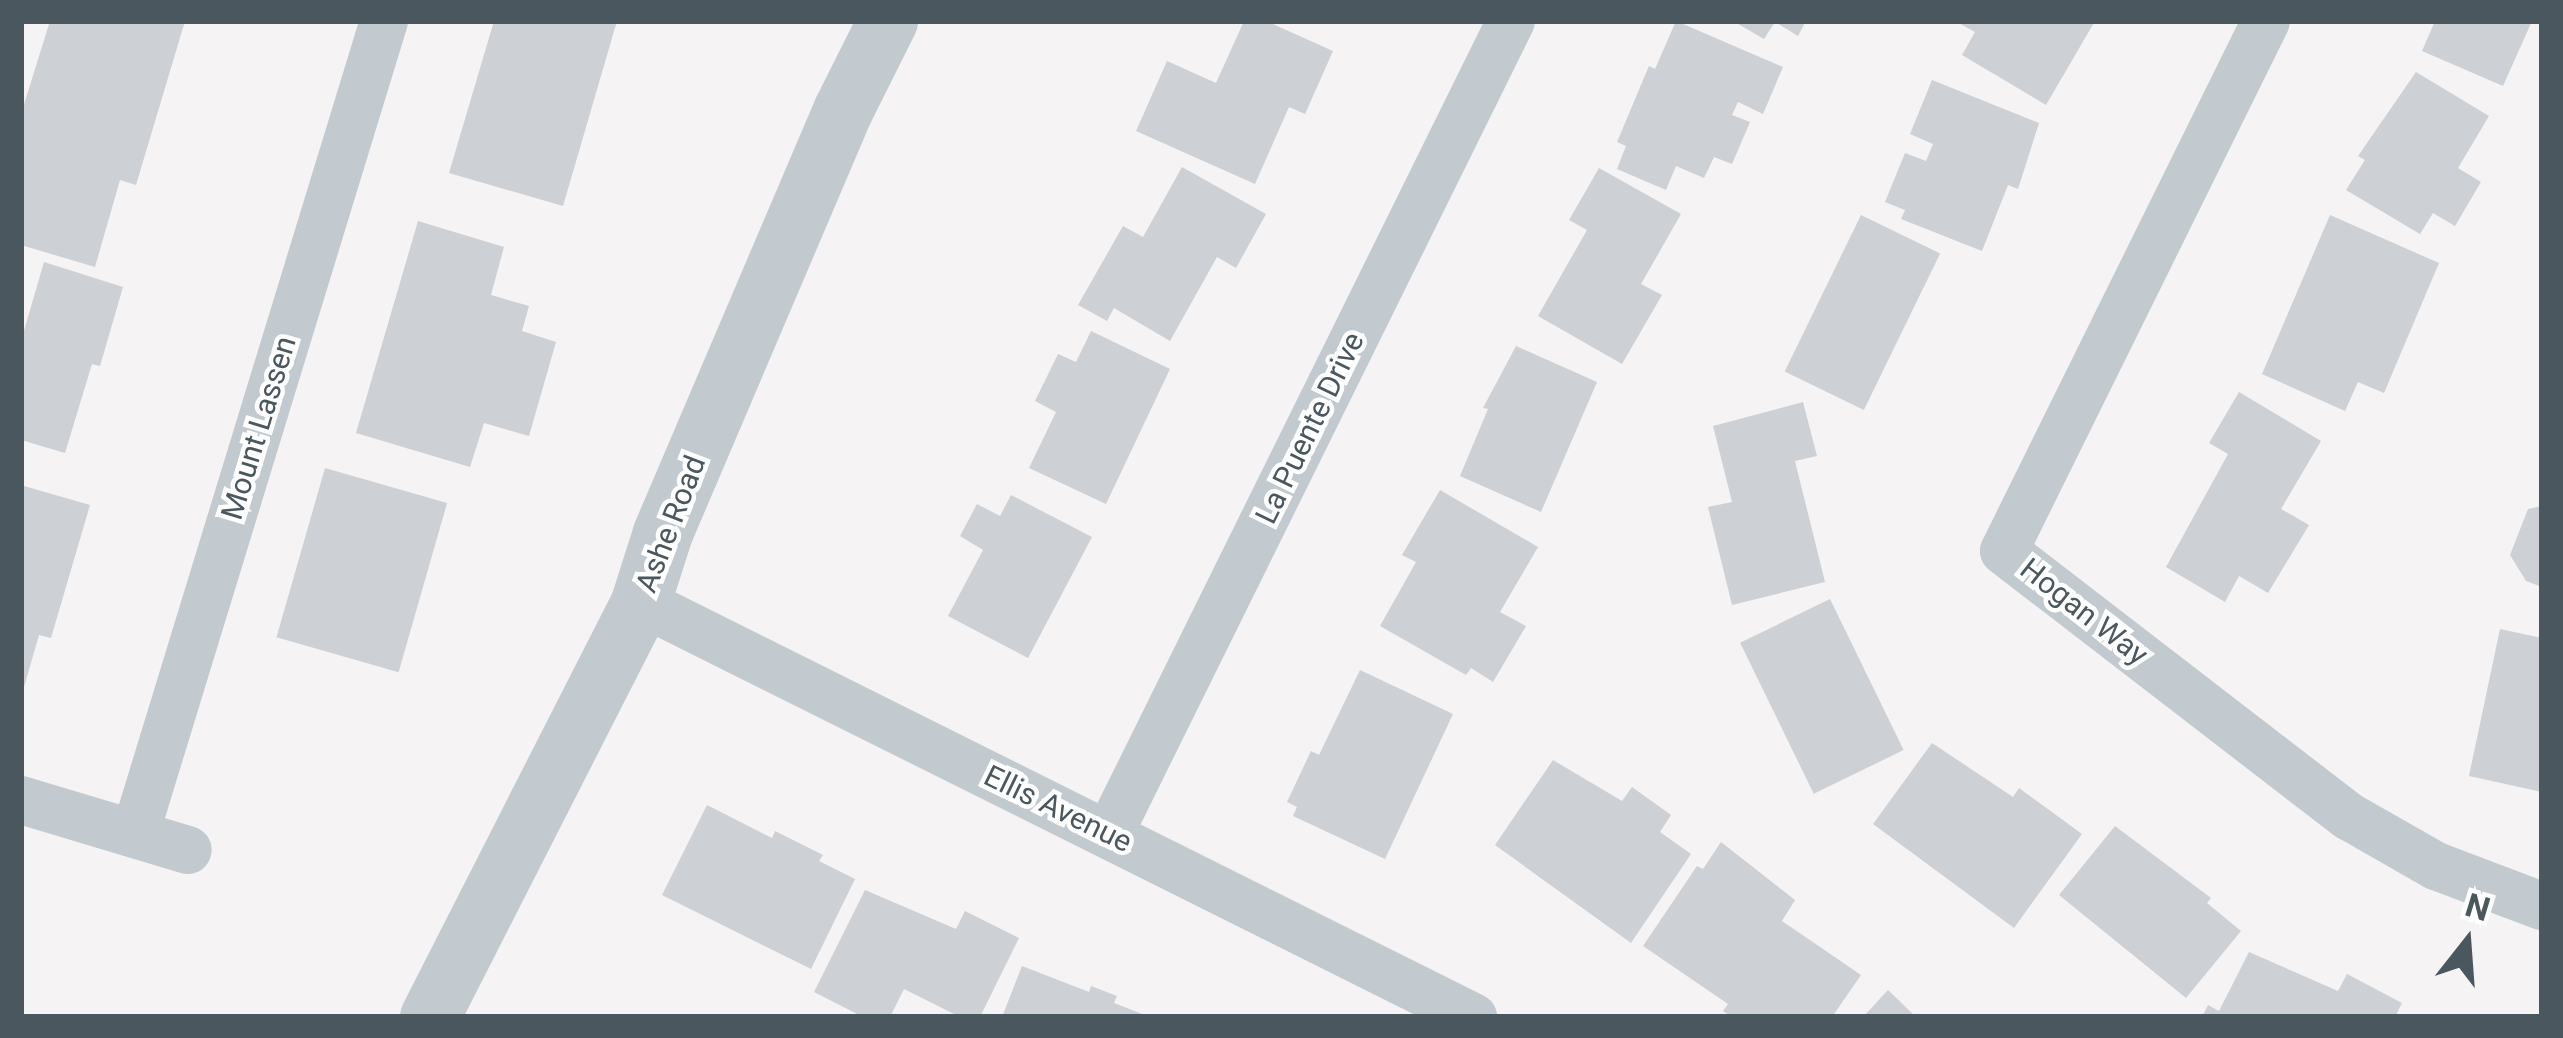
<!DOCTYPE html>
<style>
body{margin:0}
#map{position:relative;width:2563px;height:1038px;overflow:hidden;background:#f5f3f3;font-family:Roboto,sans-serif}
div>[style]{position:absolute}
.building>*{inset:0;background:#cdd0d4;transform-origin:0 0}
.minor>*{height:48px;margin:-24px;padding:0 24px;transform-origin:24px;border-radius:24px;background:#c2cad0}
.tertiary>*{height:60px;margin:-30px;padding:0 30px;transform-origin:30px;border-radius:30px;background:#c2cad0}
span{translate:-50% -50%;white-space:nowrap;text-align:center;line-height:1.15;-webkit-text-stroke:9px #fff;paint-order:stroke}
.street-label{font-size:30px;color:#4b575f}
.frame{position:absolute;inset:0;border:24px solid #4b575f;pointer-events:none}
.north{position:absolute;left:2407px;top:882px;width:120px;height:120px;-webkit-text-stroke:9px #fff;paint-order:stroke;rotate:17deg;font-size:33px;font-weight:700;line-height:48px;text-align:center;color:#4b575f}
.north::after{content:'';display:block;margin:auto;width:42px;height:54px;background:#4b575f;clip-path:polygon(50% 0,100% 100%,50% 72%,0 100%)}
</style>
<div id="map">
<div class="building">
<i style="clip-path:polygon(50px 21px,185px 21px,136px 185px,120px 180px,95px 267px,21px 245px,21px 114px)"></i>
<i style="clip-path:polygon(494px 21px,617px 21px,563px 206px,449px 173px)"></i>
<i style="clip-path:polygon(1244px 21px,1266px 21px,1333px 51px,1305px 114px,1289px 107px,1255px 184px,1136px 131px,1167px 61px,1216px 83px)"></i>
<i style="clip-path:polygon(1676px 21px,1783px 67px,1763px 114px,1738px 102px,1732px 115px,1750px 122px,1732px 164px,1714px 157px,1704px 178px,1676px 166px,1666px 190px,1617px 169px,1626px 146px,1617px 142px,1649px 66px,1655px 69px)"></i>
<i style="clip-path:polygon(1733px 21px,1806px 21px,1798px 36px,1775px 22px,1764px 39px)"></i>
<i style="clip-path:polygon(1955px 21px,2095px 21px,2046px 105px,1962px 55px,1975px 32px)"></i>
<i style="clip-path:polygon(2435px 21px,2532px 21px,2503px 86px,2422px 51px)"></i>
<i style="clip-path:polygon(2416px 72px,2489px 116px,2458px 168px,2481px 182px,2455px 226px,2433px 213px,2420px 234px,2346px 190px,2365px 160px,2358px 156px)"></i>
<i style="clip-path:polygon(1932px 80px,2039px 123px,2018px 189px,2008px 185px,1982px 251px,1901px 219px,1905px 210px,1885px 202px,1905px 153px,1926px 161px,1933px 144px,1910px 134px)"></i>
<i style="clip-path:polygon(1182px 167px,1266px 214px,1236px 268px,1217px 257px,1170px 341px,1114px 308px,1107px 321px,1078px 305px,1123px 226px,1143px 237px)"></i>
<i style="clip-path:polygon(1599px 168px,1681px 214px,1641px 284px,1662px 295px,1622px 364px,1538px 316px,1587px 230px,1569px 220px)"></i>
<i style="left:1861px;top:215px;width:88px;height:174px;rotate:26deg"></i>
<i style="clip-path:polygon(2330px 215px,2439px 263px,2384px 393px,2358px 382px,2345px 411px,2262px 374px)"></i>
<i style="clip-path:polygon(418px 221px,504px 247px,491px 295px,529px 306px,522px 331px,556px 342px,529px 436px,484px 423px,470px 467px,356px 433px)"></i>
<i style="clip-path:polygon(44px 262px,123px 287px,100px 366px,92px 364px,65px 453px,21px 440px,21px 341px)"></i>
<i style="clip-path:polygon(1091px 331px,1170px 369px,1106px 504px,1029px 468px,1056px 412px,1035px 401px,1058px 354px,1076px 362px)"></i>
<i style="clip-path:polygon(1516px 346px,1597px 382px,1541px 512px,1460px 476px,1488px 409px,1483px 408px)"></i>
<i style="clip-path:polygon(2239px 392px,2321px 441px,2281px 509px,2309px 525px,2268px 593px,2239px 576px,2225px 602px,2166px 567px,2228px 454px,2209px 443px)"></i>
<i style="clip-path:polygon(1803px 402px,1817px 456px,1795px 461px,1825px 582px,1732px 605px,1708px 507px,1732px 502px,1713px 426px)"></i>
<i style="left:325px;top:468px;width:127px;height:176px;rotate:16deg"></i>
<i style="clip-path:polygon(24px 486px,90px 505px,51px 638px,39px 635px,22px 694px)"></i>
<i style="clip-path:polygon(1440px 490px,1538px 547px,1500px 612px,1526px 626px,1493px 682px,1471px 668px,1466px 675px,1380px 626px,1416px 562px,1402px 555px)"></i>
<i style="clip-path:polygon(1011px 495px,1092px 537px,1028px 658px,948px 616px,983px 550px,960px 536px,977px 504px,1000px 516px)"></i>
<i style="clip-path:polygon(2542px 506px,2542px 587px,2526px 581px,2510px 555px,2528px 509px)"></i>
<i style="left:1830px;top:599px;width:168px;height:100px;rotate:64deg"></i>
<i style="clip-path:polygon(2500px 629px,2542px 638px,2542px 792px,2469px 776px)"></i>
<i style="clip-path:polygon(1360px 670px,1453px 714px,1385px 859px,1293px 816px,1297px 807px,1287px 802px,1311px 751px,1319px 755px)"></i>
<i style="clip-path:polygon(1932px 743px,2013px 797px,2019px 788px,2082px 834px,2014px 928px,1873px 824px)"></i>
<i style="clip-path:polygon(1553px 760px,1622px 801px,1632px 787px,1671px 815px,1660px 832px,1691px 854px,1631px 943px,1495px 845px)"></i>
<i style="clip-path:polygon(707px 805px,772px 838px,775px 831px,823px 855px,819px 861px,855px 879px,811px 969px,662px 895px)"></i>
<i style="clip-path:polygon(2115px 826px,2211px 898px,2207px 903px,2241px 931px,2186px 998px,2059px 895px)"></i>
<i style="clip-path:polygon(1721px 842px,1795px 900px,1782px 921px,1861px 975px,1832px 1017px,1732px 1017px,1723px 1011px,1728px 1004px,1643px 946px,1697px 866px,1703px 869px)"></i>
<i style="clip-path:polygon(865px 890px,956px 929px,965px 911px,1019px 938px,980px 1017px,960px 1017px,904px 989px,890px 1017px,863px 1017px,814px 992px)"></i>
<i style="clip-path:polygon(2249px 952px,2338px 991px,2347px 974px,2402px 1003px,2395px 1017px,2202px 1017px,2208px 1005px,2219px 1011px)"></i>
<i style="clip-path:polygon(1022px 966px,1089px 992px,1091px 986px,1117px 996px,1114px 1003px,1150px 1017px,1002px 1017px)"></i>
<i style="clip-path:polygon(1888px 990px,1916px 1017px,1863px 1017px)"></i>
</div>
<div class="minor">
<i style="left:2266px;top:21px;width:591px;rotate:116.31deg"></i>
<i style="left:2004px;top:551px;width:436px;rotate:37.6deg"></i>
<i style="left:2350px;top:817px;width:99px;rotate:29.7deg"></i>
<i style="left:2436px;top:866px;width:113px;rotate:20.7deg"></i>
<i style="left:641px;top:602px;width:930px;rotate:26.51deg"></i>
<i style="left:21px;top:800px;width:174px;rotate:16.7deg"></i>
<i style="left:135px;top:834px;width:850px;rotate:-72.97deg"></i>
<i style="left:1109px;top:834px;width:907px;rotate:-63.69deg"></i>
</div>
<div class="tertiary">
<i style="left:430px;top:1017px;width:466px;rotate:-63deg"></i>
<i style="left:641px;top:602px;width:72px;rotate:-72.3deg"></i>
<i style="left:663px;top:533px;width:459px;rotate:-66.9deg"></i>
<i style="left:843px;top:111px;width:101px;rotate:-63.4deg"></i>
</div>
<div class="street-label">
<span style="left:259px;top:428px;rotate:-73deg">Mount Lassen</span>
<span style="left:1310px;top:428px;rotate:-64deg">La Puente Drive</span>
<span style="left:671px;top:524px;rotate:-69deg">Ashe Road</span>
<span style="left:2084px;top:612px;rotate:38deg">Hogan Way</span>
<span style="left:1058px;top:809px;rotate:26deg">Ellis Avenue</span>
</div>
<div class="frame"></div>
<div class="north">N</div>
</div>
